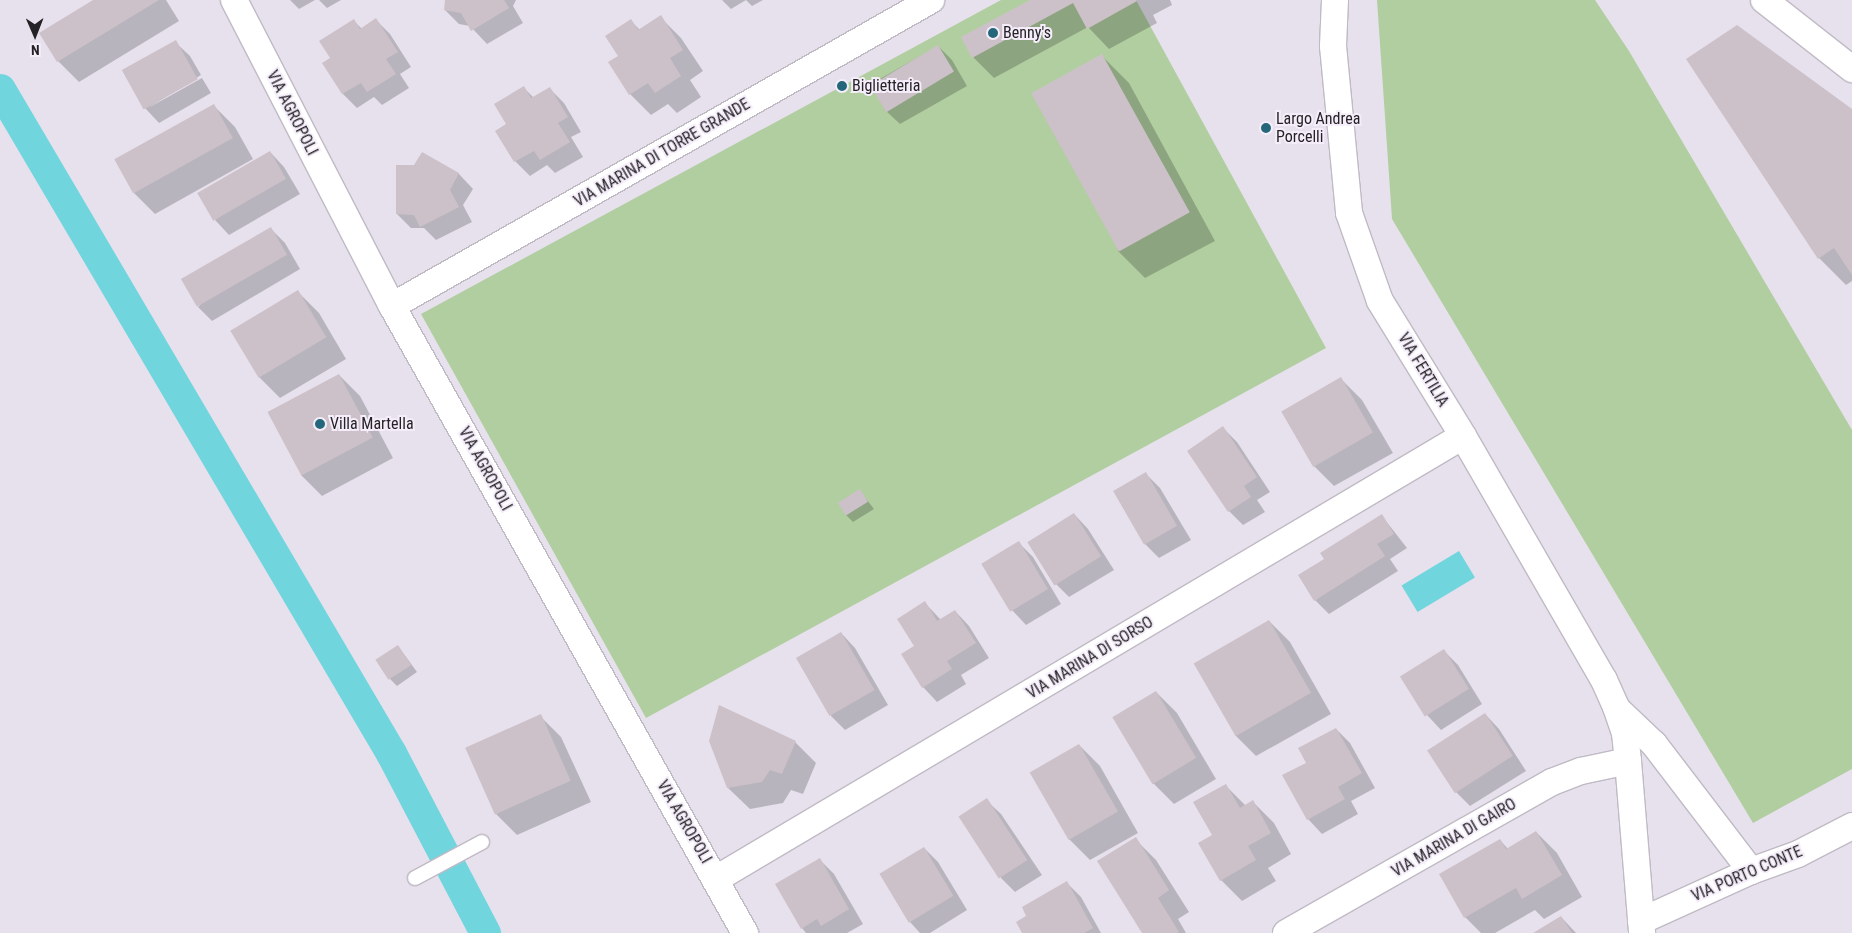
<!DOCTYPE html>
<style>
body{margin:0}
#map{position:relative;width:1852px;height:933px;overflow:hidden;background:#e7e1ed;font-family:"Roboto Condensed",sans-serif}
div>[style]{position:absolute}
.green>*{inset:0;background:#b1cea0}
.water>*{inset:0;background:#71d5de;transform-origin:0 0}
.shadow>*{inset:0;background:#0003}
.canal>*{height:31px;margin:-15.5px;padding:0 15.5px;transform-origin:15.5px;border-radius:15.5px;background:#71d5de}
.building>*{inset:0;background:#cdc1c9;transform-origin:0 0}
.roads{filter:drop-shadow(1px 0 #c0bac5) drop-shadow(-1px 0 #c0bac5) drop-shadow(0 1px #c0bac5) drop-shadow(0 -1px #c0bac5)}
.service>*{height:14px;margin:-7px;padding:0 7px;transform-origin:7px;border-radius:7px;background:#fff}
.minor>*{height:26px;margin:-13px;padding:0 13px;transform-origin:13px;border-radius:13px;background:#fff}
.dots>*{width:14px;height:14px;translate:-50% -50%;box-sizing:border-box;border:2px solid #f5eefa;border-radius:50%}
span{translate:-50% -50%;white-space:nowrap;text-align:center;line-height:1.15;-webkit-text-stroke:4px #f5eefa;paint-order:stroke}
.poi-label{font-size:16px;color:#242226}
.left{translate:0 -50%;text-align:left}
.street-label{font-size:16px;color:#242226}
.north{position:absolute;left:10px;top:10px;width:50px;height:50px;-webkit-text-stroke:4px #f5eefa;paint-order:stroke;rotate:179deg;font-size:14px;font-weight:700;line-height:20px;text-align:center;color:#242226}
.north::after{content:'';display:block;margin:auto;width:18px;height:22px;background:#242226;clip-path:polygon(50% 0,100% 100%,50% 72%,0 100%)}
</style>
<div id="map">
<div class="green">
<i style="clip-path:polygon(1001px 0,1136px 0,1326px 348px,646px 718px,421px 314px)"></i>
<i style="clip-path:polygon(1377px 0,1595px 0,1629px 51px,1852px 430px,1852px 769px,1753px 823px,1392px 219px)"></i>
</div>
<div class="water">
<i style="left:1459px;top:551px;width:31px;height:67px;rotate:59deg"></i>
</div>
<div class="shadow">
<i style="clip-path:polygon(95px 0,166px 0,179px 21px,79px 82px,58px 61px,41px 33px)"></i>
<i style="clip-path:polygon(290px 0,315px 0,299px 9px)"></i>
<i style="clip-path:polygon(319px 0,341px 0,327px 8px)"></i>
<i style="clip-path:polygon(446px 0,516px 0,513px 6px,523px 23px,487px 44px,470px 26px,459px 24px,445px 10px)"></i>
<i style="clip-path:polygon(722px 0,763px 0,752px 6px,746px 0,731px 9px)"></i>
<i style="clip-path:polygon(1032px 0,1170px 0,1172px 5px,1153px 15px,1157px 23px,1109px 49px,1088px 27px,994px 78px,973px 57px)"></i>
<i style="clip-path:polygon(660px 17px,681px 38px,703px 71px,690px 80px,701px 97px,677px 113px,668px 104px,651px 115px,630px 94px,631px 21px,640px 30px)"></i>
<i style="clip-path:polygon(376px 20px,390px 34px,411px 67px,400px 74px,409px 88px,382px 105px,374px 97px,357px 108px,343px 94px,324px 63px,332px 58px,354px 21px,362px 29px)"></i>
<i style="clip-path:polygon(175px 42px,190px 56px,201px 75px,148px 108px,202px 78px,211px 93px,159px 123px,145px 108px)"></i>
<i style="clip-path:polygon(938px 46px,952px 60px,967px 86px,900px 124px,885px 110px,871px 84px)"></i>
<i style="clip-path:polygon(1102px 56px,1129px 83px,1215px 241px,1145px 278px,1118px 251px)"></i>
<i style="clip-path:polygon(524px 88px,534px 98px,549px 88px,564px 103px,581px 132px,571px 137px,583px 157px,555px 173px,547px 165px,530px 176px,515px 161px,497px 131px,508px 124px)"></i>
<i style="clip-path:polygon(214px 106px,235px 127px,253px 159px,155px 214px,134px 193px)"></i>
<i style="clip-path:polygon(1852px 110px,1852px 281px,1846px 285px,1819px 258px)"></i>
<i style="clip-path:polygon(270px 152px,284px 167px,300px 194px,229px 235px,215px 220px)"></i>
<i style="clip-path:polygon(422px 154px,459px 174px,473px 189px,463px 205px,472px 222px,436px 240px,424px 228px,411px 228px,397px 214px)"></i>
<i style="clip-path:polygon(271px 229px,285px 243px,300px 269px,212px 321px,198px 307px)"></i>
<i style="clip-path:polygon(298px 292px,319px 313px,346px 359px,280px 398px,259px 377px)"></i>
<i style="clip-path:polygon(339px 375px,360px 396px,393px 458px,322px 496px,301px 475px)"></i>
<i style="clip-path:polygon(1341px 379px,1362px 400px,1393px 453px,1334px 486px,1313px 465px)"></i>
<i style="clip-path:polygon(1223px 428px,1237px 442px,1270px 492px,1257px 500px,1265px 512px,1243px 525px,1229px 511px)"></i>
<i style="clip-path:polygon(1146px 474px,1160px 488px,1191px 540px,1159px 558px,1145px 544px)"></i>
<i style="clip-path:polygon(860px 491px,874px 509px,853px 522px,846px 515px)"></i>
<i style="clip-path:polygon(1074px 514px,1088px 529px,1114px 570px,1069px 597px,1055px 583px)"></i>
<i style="clip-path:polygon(1382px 516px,1407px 548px,1390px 559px,1398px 571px,1329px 614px,1315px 600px,1326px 559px)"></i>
<i style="clip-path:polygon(1019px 543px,1033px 557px,1061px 604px,1026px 625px,1012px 610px,984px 564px)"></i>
<i style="clip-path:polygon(925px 603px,941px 620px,955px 611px,969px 626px,989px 658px,961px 675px,966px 684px,937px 702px,923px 687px,902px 654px,915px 646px)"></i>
<i style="clip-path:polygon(1269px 621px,1290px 642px,1331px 714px,1256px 756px,1235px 735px)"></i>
<i style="clip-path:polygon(841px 633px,855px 648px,888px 705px,845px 730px,831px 716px)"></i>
<i style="clip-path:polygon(398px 646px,417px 672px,397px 686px,390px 679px)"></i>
<i style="clip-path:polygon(1444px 651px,1458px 665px,1482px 704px,1441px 730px,1427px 715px)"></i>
<i style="clip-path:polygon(1156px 692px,1177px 713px,1216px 779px,1174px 804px,1153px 783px)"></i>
<i style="clip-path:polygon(1485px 714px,1499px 729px,1526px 771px,1470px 806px,1456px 792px)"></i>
<i style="clip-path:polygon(540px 716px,561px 737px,591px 802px,517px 835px,496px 814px)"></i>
<i style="clip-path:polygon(1336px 729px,1350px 743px,1375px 788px,1351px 801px,1358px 814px,1322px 834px,1308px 819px,1284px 776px,1308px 763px)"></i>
<i style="clip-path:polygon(795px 742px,816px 763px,803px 794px,791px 790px,783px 803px,750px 809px,728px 788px)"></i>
<i style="clip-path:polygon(1079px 745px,1100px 766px,1138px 833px,1090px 860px,1069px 839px)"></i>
<i style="clip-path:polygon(1225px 785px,1246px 806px,1253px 802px,1274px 823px,1291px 854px,1268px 868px,1276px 881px,1242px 901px,1221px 880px,1214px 836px)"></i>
<i style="clip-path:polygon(986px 800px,1001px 814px,1042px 875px,1015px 892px,1001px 878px)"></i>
<i style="clip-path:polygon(1536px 832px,1557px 853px,1582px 897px,1544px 919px,1535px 910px,1495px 933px,1481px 933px,1465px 917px,1500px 840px,1508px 849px)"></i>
<i style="clip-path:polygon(1135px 839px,1156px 860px,1189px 912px,1178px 919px,1186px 933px,1143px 933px)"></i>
<i style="clip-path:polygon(924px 848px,938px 862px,967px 910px,930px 933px,920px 933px,910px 922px)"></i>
<i style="clip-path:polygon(820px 860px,834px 874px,863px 924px,847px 933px,806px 933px,802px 928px)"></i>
<i style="clip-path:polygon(1067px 883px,1081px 897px,1101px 933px,1024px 933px,1028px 916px)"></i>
<i style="clip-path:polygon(1561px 917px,1576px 933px,1536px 933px)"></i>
</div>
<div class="canal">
<i style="left:0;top:89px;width:771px;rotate:59.51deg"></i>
<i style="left:391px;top:753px;width:203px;rotate:62.4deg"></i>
</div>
<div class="building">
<i style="clip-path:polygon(93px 0,159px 0,57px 62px,39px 33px)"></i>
<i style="clip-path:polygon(445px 0,504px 0,509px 8px,471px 31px,461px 13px,444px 10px)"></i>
<i style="clip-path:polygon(1030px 0,1136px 0,1137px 1px,1087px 29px,1073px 3px,972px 58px,961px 37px)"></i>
<i style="clip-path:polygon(661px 15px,683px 50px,670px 58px,681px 76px,655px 93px,648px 83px,629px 95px,608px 62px,618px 56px,605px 36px,631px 19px,638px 30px)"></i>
<i style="clip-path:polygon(376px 18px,398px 52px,386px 59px,396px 74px,367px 92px,361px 83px,342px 94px,322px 63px,330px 58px,319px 41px,354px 19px,360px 29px)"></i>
<i style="clip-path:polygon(1737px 25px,1852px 109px,1852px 275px,1834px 248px,1818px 259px,1686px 59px)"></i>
<i style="left:176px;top:40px;width:45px;height:62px;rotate:61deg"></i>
<i style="left:938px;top:45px;width:31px;height:79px;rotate:59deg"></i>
<i style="left:1102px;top:54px;width:181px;height:81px;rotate:61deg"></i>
<i style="clip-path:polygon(524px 86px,531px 98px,550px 87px,568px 117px,558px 123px,570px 142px,540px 160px,534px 151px,514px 162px,495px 131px,506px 124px,494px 104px)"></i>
<i style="left:214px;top:104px;width:39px;height:114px;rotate:61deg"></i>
<i style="left:270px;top:151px;width:32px;height:84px;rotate:60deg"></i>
<i style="clip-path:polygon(422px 152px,459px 173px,450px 190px,459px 207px,420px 227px,414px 215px,396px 214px,396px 165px,414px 165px)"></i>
<i style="left:271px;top:227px;width:32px;height:104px;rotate:60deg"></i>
<i style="left:298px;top:290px;width:55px;height:79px;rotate:59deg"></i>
<i style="left:339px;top:374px;width:72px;height:81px;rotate:62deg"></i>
<i style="left:1341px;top:377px;width:64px;height:69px;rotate:60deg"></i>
<i style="clip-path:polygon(1223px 426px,1257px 477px,1244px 486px,1251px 497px,1228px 512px,1187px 451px)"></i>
<i style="left:1146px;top:472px;width:62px;height:38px;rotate:60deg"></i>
<i style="left:860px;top:489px;width:15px;height:26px;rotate:58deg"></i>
<i style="left:1074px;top:513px;width:51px;height:55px;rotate:58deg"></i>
<i style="clip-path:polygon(1382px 514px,1394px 534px,1377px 544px,1385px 556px,1314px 601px,1298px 575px,1324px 559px,1320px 553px)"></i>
<i style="left:1019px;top:541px;width:56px;height:44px;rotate:59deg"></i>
<i style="clip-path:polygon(925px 601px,937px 621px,955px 610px,976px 643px,947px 661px,952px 669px,922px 688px,901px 654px,914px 646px,897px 619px)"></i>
<i style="left:1269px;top:620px;width:84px;height:87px;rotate:60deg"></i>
<i style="left:841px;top:632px;width:67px;height:52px;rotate:60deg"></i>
<i style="left:398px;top:645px;width:24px;height:27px;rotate:57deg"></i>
<i style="left:1444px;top:649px;width:47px;height:52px;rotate:58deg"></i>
<i style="left:1156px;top:691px;width:78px;height:51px;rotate:59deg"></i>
<i style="clip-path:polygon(719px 705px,796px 741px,782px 774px,770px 770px,762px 782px,727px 788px,709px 741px)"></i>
<i style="left:1485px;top:713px;width:51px;height:69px;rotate:57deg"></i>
<i style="left:541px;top:714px;width:73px;height:83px;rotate:66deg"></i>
<i style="clip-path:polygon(1336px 728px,1362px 773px,1338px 787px,1345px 799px,1307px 820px,1282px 775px,1306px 763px,1298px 748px)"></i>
<i style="left:1079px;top:744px;width:78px;height:57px;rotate:60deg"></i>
<i style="clip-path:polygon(1226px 784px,1240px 808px,1253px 800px,1271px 833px,1248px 846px,1256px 860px,1220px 881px,1198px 843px,1212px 835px,1193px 802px)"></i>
<i style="left:987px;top:798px;width:74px;height:34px;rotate:57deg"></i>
<i style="clip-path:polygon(1536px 831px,1562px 875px,1522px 899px,1516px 888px,1464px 918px,1439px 874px,1500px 839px,1506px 849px)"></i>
<i style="clip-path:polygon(1136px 837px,1169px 890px,1158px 898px,1179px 932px,1177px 933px,1142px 933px,1097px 861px)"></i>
<i style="left:924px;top:847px;width:57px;height:52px;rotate:59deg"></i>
<i style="clip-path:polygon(820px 858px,849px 909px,821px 926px,817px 919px,801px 929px,775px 884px)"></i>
<i style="clip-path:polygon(1067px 881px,1093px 928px,1084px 933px,1022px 933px,1016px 922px,1026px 916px,1022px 907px)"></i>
<i style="clip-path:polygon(1561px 916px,1572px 933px,1533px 933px)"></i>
</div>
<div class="roads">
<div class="service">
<i style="left:415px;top:878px;width:76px;rotate:-28.2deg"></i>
</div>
<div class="minor">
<i style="left:234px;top:0;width:344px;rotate:62.7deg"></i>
<i style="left:392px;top:306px;width:720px;rotate:60.62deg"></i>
<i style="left:1335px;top:0;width:46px;rotate:92.5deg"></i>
<i style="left:1333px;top:46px;width:168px;rotate:84.5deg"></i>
<i style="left:1349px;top:213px;width:93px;rotate:70.6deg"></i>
<i style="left:1380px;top:301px;width:158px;rotate:58.4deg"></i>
<i style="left:1463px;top:436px;width:282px;rotate:60deg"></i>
<i style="left:1604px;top:680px;width:30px;rotate:66deg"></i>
<i style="left:1616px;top:707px;width:28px;rotate:71deg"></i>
<i style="left:1625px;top:733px;width:28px;rotate:84deg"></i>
<i style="left:1628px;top:761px;width:173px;rotate:85.3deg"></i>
<i style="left:1764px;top:0;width:112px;rotate:38.1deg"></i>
<i style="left:392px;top:306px;width:620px;rotate:-29.58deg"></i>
<i style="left:1618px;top:710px;width:50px;rotate:43.4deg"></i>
<i style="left:1654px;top:744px;width:160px;rotate:52.6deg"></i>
<i style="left:716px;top:879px;width:868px;rotate:-30.67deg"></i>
<i style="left:1641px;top:921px;width:121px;rotate:-24.4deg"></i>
<i style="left:1751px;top:871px;width:50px;rotate:-19.9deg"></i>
<i style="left:1798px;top:854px;width:61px;rotate:-27.4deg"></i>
<i style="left:1286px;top:933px;width:306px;rotate:-29.6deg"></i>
<i style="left:1552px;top:782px;width:31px;rotate:-21deg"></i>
<i style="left:1581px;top:771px;width:48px;rotate:-12deg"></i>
</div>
</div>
<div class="dots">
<i style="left:993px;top:33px;background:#25677a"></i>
<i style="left:842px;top:86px;background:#25677a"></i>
<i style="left:1266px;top:128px;background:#25677a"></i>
<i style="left:320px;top:424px;background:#25677a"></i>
</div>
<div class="poi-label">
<span class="left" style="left:1003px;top:33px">Benny's</span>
<span class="left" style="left:852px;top:86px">Biglietteria</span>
<span class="left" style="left:1276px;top:128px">Largo Andrea<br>Porcelli</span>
<span class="left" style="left:330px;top:424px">Villa Martella</span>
</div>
<div class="street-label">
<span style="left:292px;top:113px;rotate:63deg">VIA AGROPOLI</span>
<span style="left:662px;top:153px;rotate:-30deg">VIA MARINA DI TORRE GRANDE</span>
<span style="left:1423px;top:370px;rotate:59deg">VIA FERTILIA</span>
<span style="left:485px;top:469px;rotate:61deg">VIA AGROPOLI</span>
<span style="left:1090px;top:658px;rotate:-31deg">VIA MARINA DI SORSO</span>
<span style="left:684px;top:822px;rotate:60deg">VIA AGROPOLI</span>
<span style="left:1454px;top:838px;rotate:-30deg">VIA MARINA DI GAIRO</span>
<span style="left:1747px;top:874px;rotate:-23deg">VIA PORTO CONTE</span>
</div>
<div class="north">N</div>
</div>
